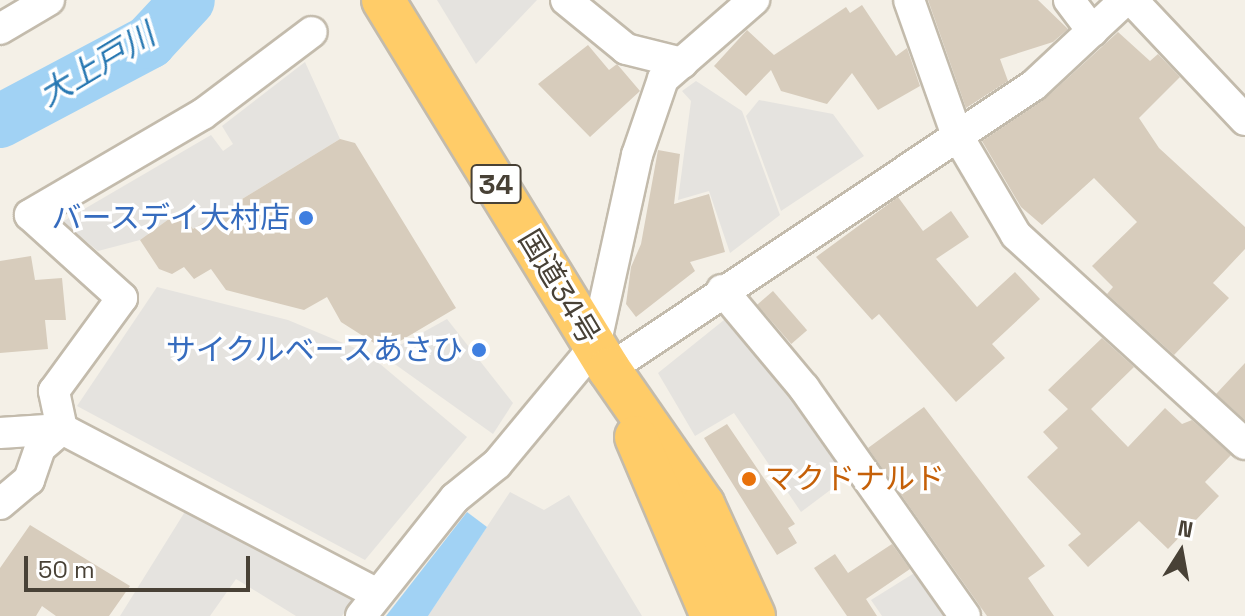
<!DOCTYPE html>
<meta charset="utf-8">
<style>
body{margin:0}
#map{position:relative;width:1245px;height:616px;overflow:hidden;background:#f4f0e7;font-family:"Space Grotesk","Noto Sans JP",sans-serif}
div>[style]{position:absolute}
.parking>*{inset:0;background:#e5e3df}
.water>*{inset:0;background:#a1d2f4}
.river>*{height:54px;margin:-27px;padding:0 27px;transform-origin:27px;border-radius:27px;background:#a1d2f4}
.building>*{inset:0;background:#d7ccbc;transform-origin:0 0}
.roads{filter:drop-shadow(2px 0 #c3bbac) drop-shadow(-2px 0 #c3bbac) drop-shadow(0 2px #c3bbac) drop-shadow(0 -2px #c3bbac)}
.minor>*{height:30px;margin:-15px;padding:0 15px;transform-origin:15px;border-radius:15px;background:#fff}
.highway>*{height:42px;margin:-21px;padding:0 21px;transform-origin:21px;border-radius:21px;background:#ffcc68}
.dots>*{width:22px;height:22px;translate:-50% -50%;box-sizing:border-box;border:4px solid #fff;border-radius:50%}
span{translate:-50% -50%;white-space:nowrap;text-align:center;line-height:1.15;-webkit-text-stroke:7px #fff;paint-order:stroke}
.shield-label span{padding:2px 6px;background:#fff;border:2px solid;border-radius:6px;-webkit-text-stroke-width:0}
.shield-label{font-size:28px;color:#484136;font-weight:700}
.shop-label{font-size:30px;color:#366cbe}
.right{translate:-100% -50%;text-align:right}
.street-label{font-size:30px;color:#484136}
.food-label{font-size:30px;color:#c56008}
.left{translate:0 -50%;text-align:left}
.water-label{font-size:32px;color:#2878b2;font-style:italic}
.north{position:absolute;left:1141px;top:512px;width:80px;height:80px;-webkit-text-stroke:6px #fff;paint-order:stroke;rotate:11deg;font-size:22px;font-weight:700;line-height:32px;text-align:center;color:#484136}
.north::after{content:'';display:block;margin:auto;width:28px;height:36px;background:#484136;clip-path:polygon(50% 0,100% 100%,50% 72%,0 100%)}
.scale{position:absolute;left:24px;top:556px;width:226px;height:36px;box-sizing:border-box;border:4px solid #484136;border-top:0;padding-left:10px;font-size:24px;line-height:28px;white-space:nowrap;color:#484136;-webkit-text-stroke:6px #fff;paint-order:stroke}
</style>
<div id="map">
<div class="parking">
<i style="clip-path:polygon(437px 0,537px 0,476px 64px)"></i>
<i style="clip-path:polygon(305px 62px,340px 139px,193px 229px,180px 211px,140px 240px,98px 251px,62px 222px,211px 135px,223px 151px,233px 144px,222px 126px)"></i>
<i style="clip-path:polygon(696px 81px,742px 111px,780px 215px,730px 253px,709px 191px,678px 200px,691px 101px,682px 91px)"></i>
<i style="clip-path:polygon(759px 100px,833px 114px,864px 156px,781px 211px,746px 116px)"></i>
<i style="clip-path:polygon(157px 287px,288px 320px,367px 353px,467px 437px,365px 560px,77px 406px)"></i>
<i style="clip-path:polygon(447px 319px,513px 403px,493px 434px,382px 355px)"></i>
<i style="clip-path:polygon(724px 320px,790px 395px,849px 476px,801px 512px,734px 413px,695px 436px,658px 373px)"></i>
<i style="clip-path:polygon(510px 492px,544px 510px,569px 495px,642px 616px,428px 616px)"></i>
<i style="clip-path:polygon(186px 510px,354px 600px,342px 616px,296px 616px,236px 579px,210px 616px,120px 616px)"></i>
<i style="clip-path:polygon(916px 572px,946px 616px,882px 616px,871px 600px)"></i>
</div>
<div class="water">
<i style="clip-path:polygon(467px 512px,487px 527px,428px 616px,386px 616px)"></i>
</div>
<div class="river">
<i style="left:0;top:121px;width:169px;rotate:-27.9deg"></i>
<i style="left:149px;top:42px;width:57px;rotate:-47.1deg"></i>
</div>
<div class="building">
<i style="clip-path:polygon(928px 0,1038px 0,1068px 29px,1053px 42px,1000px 59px,1008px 81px,966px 108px)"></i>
<i style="clip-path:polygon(862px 5px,896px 56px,907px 48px,920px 86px,878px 110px,852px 73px,827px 104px,781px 91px,771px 70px,746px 96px,714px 66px,747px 30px,774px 55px,846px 7px,850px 13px)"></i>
<i style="clip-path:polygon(1118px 32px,1150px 61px,1158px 54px,1180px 77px,1139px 118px,1159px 148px,1245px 227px,1245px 249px,1213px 283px,1229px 298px,1174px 355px,1107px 294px,1113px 287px,1092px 266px,1137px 222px,1094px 178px,1042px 225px,1021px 207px,982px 141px,1046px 98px)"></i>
<i style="clip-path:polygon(588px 45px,609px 70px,617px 64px,640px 91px,590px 137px,538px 84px)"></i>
<i style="clip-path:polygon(340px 139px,355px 143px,456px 308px,385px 350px,341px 322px,327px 297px,304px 310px,226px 290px,211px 269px,194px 279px,184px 267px,172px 274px,159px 269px,140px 240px,180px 211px,193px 229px)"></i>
<i style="clip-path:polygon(658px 150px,680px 154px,674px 204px,709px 194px,725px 252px,690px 262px,695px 271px,636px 317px,626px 304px,631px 267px,641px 244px)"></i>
<i style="clip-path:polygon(898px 197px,923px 231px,951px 211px,969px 237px,936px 259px,977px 307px,1015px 272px,1040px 299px,992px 344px,1005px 358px,956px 402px,879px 314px,872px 320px,816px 257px)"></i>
<i style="clip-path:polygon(31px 256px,35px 280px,62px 278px,66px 320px,45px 320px,48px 349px,0 353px,0 261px)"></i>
<i style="left:773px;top:291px;width:52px;height:21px;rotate:49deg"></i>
<i style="clip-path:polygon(1102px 338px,1134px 367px,1091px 409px,1128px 447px,1165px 408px,1182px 424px,1192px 420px,1231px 455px,1205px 482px,1219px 496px,1168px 549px,1139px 521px,1088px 567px,1068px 545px,1081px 534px,1027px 477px,1058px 448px,1043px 432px,1068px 409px,1048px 390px)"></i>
<i style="clip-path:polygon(1245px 363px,1245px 420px,1216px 394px)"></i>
<i style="clip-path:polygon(924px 407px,1045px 566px,1028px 578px,1054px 616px,987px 616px,868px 448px)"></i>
<i style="clip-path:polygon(727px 424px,795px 524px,788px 528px,797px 543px,777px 555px,704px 438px)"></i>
<i style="clip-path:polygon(30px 525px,130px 586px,109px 616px,56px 616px,42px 606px,36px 616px,0 616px,0 568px)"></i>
<i style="clip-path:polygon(892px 544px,910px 569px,866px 599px,877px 616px,847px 616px,814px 568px,835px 554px,848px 573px)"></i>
</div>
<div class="roads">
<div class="minor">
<i style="left:566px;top:0;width:77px;rotate:39.2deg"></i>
<i style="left:626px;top:49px;width:58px;rotate:14deg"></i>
<i style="left:909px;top:0;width:141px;rotate:70.5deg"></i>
<i style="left:956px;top:133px;width:118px;rotate:59.5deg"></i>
<i style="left:1016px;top:235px;width:310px;rotate:42.4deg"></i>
<i style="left:1069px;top:0;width:39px;rotate:53deg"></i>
<i style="left:1132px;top:0;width:165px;rotate:46.7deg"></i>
<i style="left:0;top:29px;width:57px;rotate:-30.6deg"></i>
<i style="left:722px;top:290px;width:128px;rotate:50.1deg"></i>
<i style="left:804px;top:388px;width:279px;rotate:54.8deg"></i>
<i style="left:609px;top:369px;width:511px;rotate:-33.75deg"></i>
<i style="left:1034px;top:85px;width:125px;rotate:-43deg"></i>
<i style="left:62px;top:429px;width:39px;rotate:-102deg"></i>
<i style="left:54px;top:391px;width:115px;rotate:-53.8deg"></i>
<i style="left:122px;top:298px;width:124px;rotate:-137.9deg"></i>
<i style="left:30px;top:215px;width:200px;rotate:-30.3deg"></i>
<i style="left:203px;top:114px;width:136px;rotate:-37deg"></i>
<i style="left:0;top:433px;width:62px;rotate:-3.7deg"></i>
<i style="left:62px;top:429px;width:356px;rotate:27.6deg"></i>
<i style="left:0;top:504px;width:38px;rotate:-40deg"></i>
<i style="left:29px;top:480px;width:34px;rotate:-71deg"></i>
<i style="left:40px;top:448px;width:29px;rotate:-41deg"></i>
<i style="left:361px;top:616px;width:151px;rotate:-51.5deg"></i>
<i style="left:455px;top:498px;width:54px;rotate:-39deg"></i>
<i style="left:497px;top:464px;width:153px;rotate:-50.3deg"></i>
<i style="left:595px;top:346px;width:196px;rotate:-77.6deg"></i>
<i style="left:637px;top:155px;width:80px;rotate:-71.1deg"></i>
<i style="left:663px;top:79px;width:121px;rotate:-41deg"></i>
</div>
<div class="highway">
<i style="left:383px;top:0;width:433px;rotate:58.5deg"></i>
<i style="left:609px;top:369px;width:165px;rotate:55.2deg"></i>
<i style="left:703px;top:504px;width:123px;rotate:65.5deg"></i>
<i style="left:636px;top:437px;width:194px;rotate:67deg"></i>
</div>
</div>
<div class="dots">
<i style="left:306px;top:218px;background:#3f7fe0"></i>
<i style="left:479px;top:350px;background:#3f7fe0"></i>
<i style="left:749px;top:479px;background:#e8710a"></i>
</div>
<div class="shield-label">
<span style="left:496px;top:184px">34</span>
</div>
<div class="shop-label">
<span class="right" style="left:290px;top:218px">バースデイ大村店</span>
<span class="right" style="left:463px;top:350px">サイクルベースあさひ</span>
</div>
<div class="street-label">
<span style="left:559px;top:287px;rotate:59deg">国道34号</span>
</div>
<div class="food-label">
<span class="left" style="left:765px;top:479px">マクドナルド</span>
</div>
<div class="water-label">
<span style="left:97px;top:65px;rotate:-31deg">大上戸川</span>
</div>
<div class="north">N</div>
<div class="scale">50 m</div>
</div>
